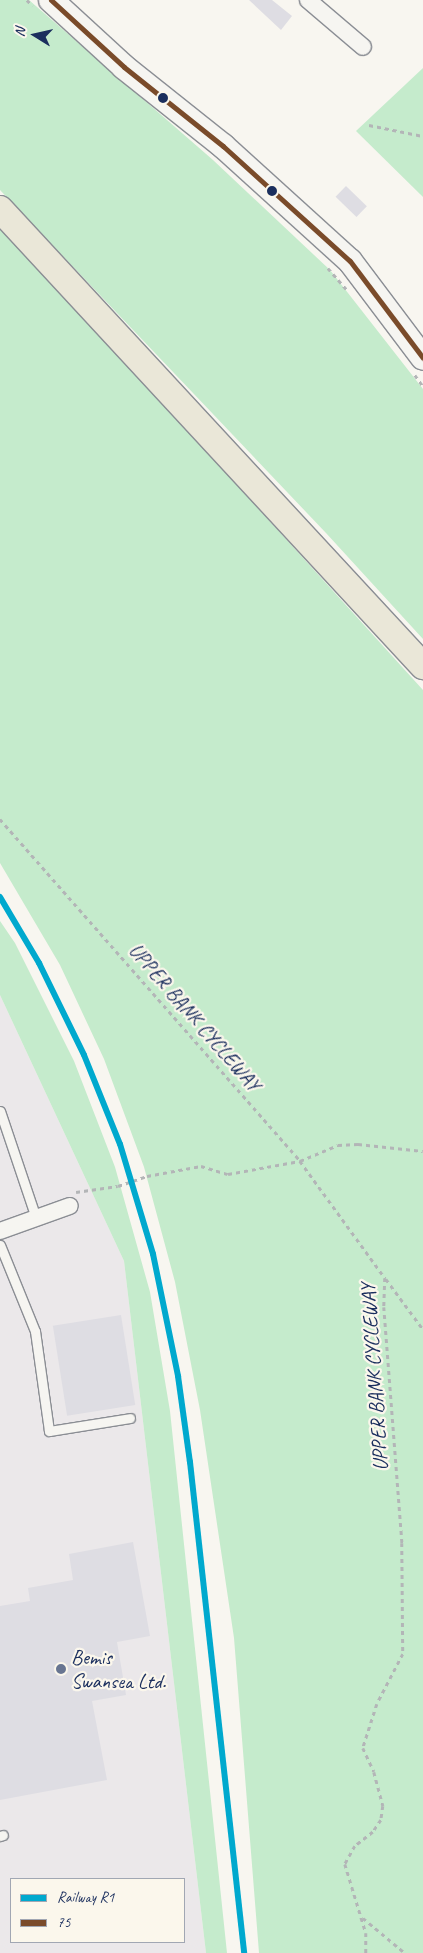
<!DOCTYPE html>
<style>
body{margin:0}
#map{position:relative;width:423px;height:1953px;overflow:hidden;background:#f8f6f0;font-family:Caveat,sans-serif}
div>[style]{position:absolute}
.built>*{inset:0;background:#ebe8ea}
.green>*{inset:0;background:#c5ebcc}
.building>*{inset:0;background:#dedde3;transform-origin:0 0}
.path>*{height:2.5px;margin-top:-1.25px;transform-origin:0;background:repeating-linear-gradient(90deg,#b3b5b7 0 4px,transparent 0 8px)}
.roads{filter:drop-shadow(1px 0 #8b8e94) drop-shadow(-1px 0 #8b8e94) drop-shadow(0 1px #8b8e94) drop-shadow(0 -1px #8b8e94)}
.service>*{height:9px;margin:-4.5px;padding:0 4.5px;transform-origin:4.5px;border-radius:4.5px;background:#f6f5f1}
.minor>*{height:16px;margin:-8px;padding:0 8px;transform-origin:8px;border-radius:8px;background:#f6f5f1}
.secondary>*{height:24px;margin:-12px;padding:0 12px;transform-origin:12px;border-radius:12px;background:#f6f5f1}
.primary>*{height:26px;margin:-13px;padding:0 13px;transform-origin:13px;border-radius:13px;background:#eae7d8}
.bus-1>*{height:5px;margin:-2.5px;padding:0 2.5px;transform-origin:2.5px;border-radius:2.5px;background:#7a4b2a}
.rail-1>*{height:6px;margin:-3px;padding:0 3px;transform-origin:3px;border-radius:3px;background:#00a9ce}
.dots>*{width:14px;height:14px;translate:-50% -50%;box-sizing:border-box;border:2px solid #fbf7ec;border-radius:50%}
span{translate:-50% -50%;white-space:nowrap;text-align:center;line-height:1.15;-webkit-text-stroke:4.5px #fbf7ec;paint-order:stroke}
.street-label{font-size:21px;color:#1b2f5e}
.poi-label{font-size:21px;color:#1b2f5e}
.left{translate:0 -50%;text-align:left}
.legend{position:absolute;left:10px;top:1878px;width:175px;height:65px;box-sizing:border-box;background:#fbf7ec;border:1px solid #a1a7b3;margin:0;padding:6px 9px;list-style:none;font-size:15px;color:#1b2f5e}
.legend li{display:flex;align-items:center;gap:10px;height:25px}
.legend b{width:25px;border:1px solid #a1a7b3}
.north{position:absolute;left:10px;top:10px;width:50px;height:50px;-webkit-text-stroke:4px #fbf7ec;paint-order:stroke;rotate:280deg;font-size:14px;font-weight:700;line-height:20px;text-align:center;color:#1b2f5e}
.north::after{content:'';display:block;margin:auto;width:18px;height:22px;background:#1b2f5e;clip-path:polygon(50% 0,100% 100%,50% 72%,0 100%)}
</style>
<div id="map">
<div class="built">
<i style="clip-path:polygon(evenodd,0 995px,124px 1261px,206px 1953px,0 1953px,0 995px,11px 1879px,184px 1879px,184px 1942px,11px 1942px,11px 1879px)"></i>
</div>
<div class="green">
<i style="clip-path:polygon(0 0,29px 0,213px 160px,330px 270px,423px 389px,423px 639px,326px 533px,0 190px)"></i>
<i style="clip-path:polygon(423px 68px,423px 197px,356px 131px)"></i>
<i style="clip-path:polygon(0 224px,423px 690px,423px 1953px,259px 1953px,234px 1638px,200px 1410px,175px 1282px,144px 1167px,104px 1059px,60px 965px,0 863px)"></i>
<i style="clip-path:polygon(0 921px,15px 943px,74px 1061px,115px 1167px,150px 1292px,170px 1411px,227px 1953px,206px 1953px,124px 1261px,0 995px)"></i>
</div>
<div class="building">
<i style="clip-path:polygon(249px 0,272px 0,292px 16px,281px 30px)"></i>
<i style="left:346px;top:186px;width:29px;height:15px;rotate:44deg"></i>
<i style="left:121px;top:1315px;width:91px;height:69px;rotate:81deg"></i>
<i style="clip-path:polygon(133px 1542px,150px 1636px,117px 1642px,126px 1695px,92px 1701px,107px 1780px,0 1800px,0 1606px,30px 1601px,28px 1588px,73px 1580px,69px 1554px)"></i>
</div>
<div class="path">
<i style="left:27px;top:0;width:8px;rotate:45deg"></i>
<i style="left:369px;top:125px;width:55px;rotate:11.5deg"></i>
<i style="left:328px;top:268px;width:28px;rotate:49deg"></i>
<i style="left:415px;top:375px;width:14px;rotate:54deg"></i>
<i style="left:0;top:819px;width:455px;rotate:48.7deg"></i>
<i style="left:300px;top:1161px;width:145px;rotate:54deg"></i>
<i style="left:385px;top:1278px;width:29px;rotate:92deg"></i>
<i style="left:384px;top:1307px;width:237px;rotate:85.6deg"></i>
<i style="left:402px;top:1543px;width:111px;rotate:89.5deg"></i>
<i style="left:403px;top:1654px;width:56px;rotate:117.5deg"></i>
<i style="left:377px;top:1704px;width:46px;rotate:107.7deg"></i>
<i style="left:363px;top:1748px;width:26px;rotate:65deg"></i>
<i style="left:374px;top:1772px;width:35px;rotate:75deg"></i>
<i style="left:383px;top:1806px;width:14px;rotate:98deg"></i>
<i style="left:381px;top:1820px;width:14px;rotate:124deg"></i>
<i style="left:373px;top:1832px;width:23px;rotate:142deg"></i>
<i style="left:355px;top:1846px;width:21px;rotate:119deg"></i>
<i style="left:345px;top:1864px;width:72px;rotate:73.1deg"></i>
<i style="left:366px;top:1933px;width:20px;rotate:90deg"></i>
<i style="left:76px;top:1192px;width:42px;rotate:-8.1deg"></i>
<i style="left:118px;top:1186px;width:31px;rotate:-19deg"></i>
<i style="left:147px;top:1176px;width:55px;rotate:-10.5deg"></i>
<i style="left:201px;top:1166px;width:28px;rotate:17deg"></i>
<i style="left:228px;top:1174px;width:73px;rotate:-10.2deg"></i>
<i style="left:300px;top:1161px;width:41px;rotate:-22.8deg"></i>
<i style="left:338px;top:1145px;width:20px;rotate:-3deg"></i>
<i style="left:358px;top:1144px;width:65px;rotate:6.1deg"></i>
<i style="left:386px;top:1279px;width:62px;rotate:53.5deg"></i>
<i style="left:363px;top:1918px;width:55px;rotate:39.8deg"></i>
</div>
<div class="roads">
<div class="service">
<i style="left:0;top:1111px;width:113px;rotate:71.4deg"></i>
<i style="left:0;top:1245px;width:93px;rotate:67.9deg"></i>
<i style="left:35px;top:1331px;width:101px;rotate:82deg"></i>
<i style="left:49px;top:1431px;width:82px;rotate:-9.1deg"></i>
<i style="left:0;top:1836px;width:3px;rotate:-18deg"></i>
</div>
<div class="minor">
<i style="left:308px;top:0;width:72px;rotate:40.5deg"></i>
<i style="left:0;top:1231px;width:74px;rotate:-19.7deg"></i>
</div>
<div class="secondary">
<i style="left:51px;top:0;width:99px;rotate:42.5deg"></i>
<i style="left:124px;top:67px;width:127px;rotate:38.6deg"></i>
<i style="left:223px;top:146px;width:171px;rotate:42.2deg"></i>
<i style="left:350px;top:261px;width:121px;rotate:53deg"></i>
</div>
<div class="primary">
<i style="left:0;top:209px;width:623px;rotate:47.21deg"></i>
</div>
</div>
<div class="bus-1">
<i style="left:51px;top:0;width:99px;rotate:42.5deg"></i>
<i style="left:124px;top:67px;width:127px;rotate:38.6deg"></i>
<i style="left:223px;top:146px;width:171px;rotate:42.2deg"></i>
<i style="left:350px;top:261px;width:121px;rotate:53deg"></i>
</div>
<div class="rail-1">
<i style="left:0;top:897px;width:77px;rotate:59.4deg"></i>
<i style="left:39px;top:963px;width:102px;rotate:63.9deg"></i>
<i style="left:84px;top:1055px;width:96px;rotate:68deg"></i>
<i style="left:120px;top:1144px;width:115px;rotate:73.3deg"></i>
<i style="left:153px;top:1254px;width:125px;rotate:78.4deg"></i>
<i style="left:178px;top:1376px;width:87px;rotate:82.1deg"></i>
<i style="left:190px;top:1462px;width:494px;rotate:83.7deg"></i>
</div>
<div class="dots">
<i style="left:163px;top:98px;background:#1b2f5e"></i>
<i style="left:272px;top:191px;background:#1b2f5e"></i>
<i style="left:61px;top:1669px;background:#687591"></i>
</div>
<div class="street-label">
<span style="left:195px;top:1017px;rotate:49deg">UPPER BANK CYCLEWAY</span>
<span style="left:374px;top:1377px;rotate:-94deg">UPPER BANK CYCLEWAY</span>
</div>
<div class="poi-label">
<span class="left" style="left:71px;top:1669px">Bemis<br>Swansea Ltd.</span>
</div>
<ul class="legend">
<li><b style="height:6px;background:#00a9ce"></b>Railway R1</li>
<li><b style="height:6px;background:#7a4b2a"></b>75</li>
</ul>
<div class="north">N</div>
</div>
